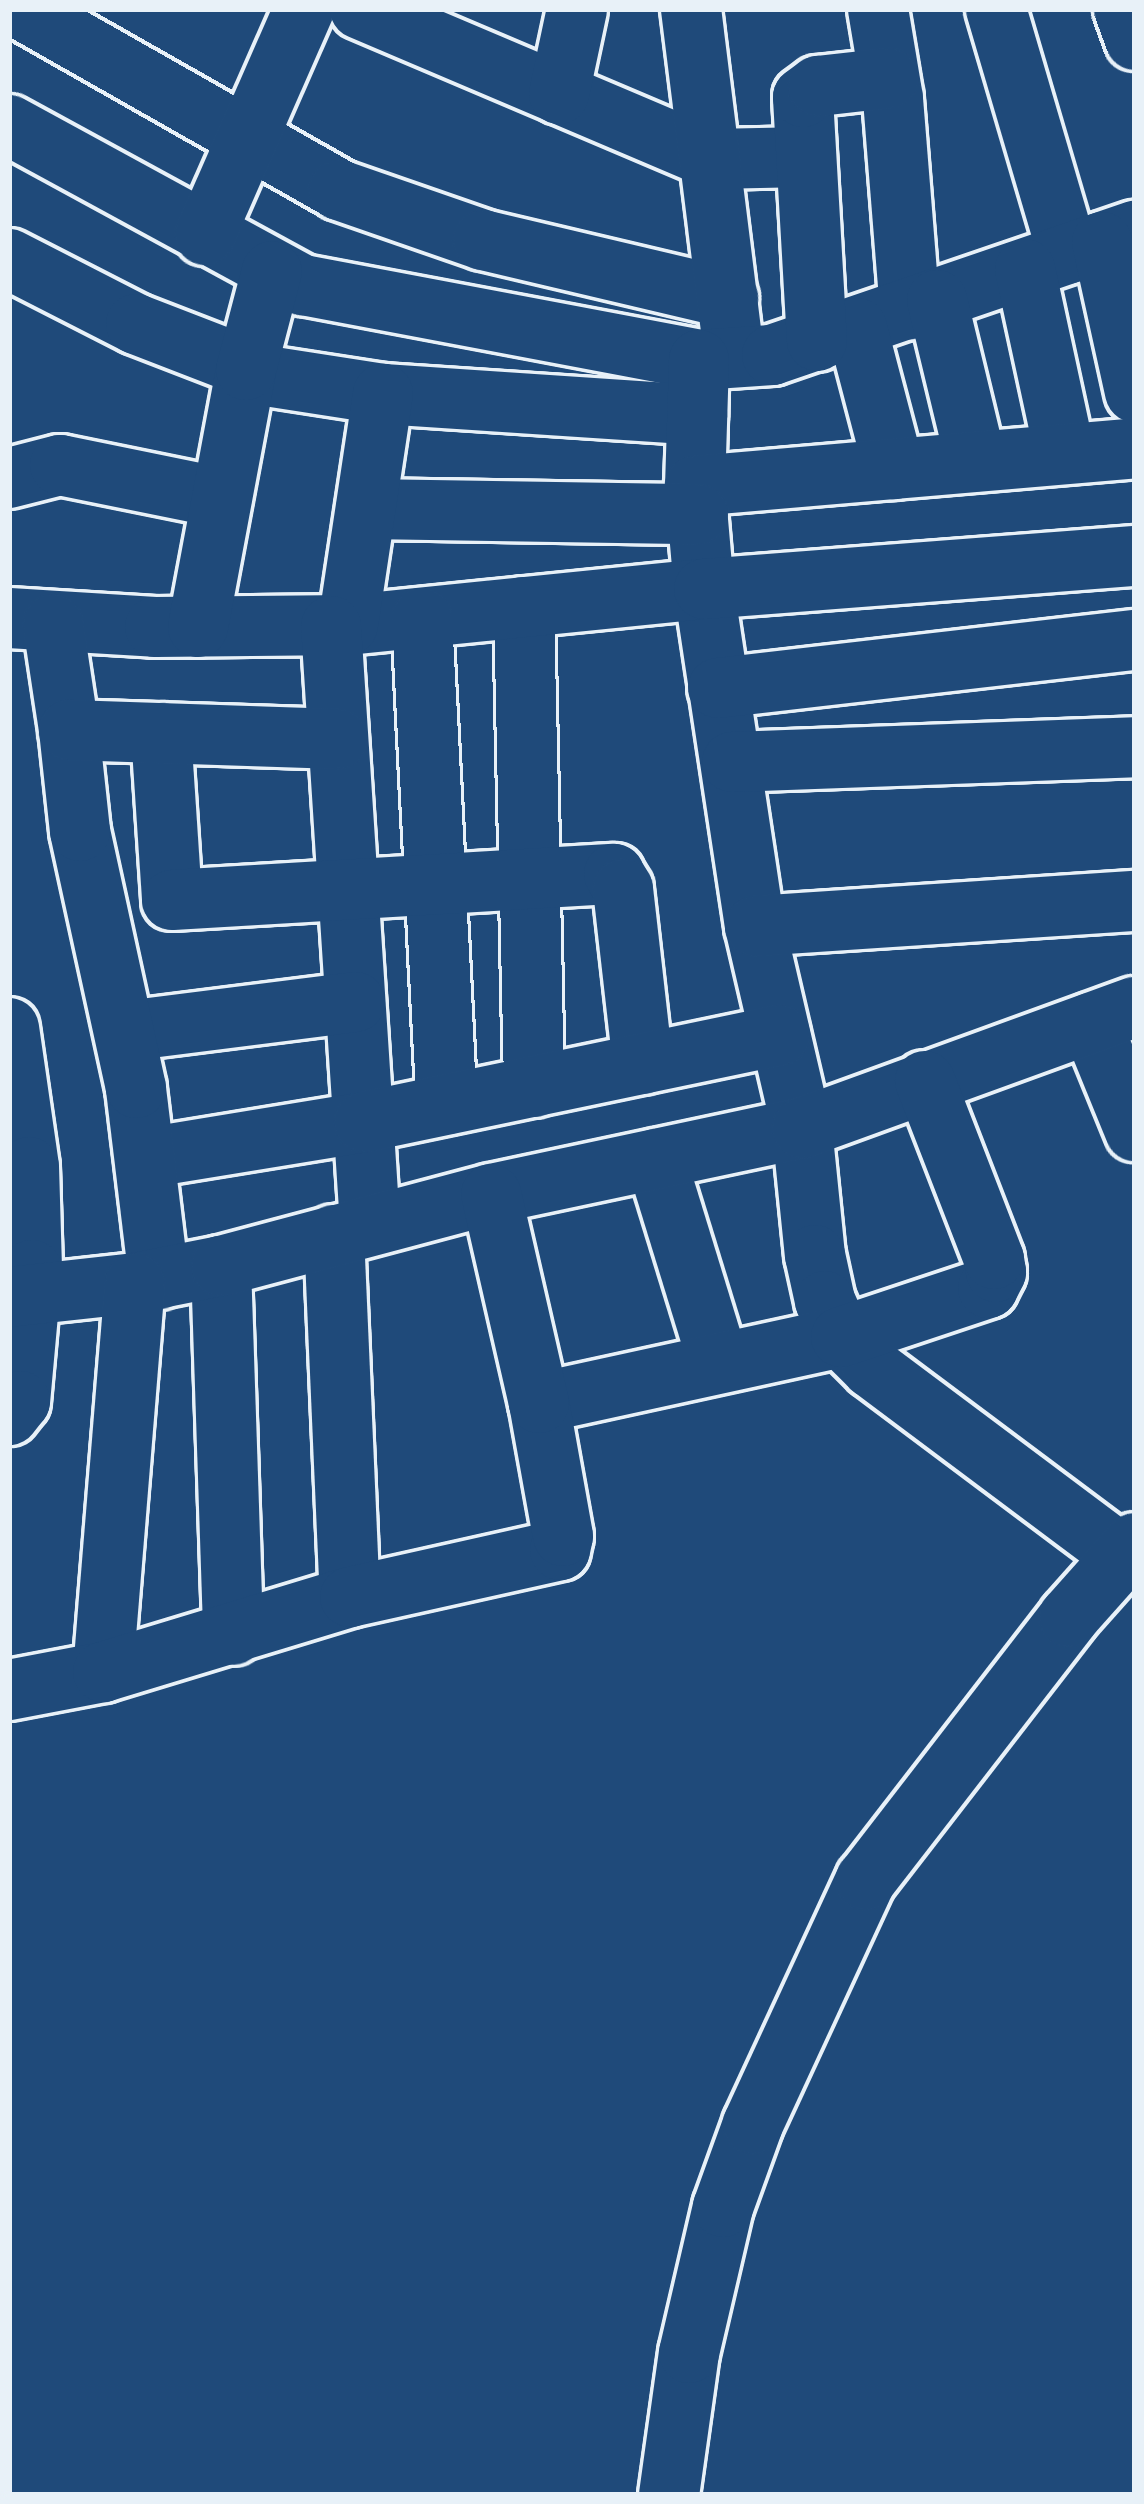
<!DOCTYPE html>
<style>
body{margin:0}
#map{position:relative;width:1144px;height:2504px;overflow:hidden;background:#1f4a7a;font-family:"Gochi Hand",sans-serif}
div>[style]{position:absolute}
.roads{filter:drop-shadow(3px 0 #e8f1f8) drop-shadow(-3px 0 #e8f1f8) drop-shadow(0 3px #e8f1f8) drop-shadow(0 -3px #e8f1f8)}
.minor>*{height:60px;margin:-30px;padding:0 30px;transform-origin:30px;border-radius:30px;background:#1f4a7a}
span{translate:-50% -50%;white-space:nowrap;text-align:center;line-height:1.15;-webkit-text-stroke:12px #1f4a7a;paint-order:stroke}
.frame{position:absolute;inset:0;border:12px solid #e8f1f8;pointer-events:none}
</style>
<div id="map">
<div class="roads">
<div class="minor">
<i style="left:21px;top:9px;width:366px;rotate:29.6deg"></i>
<i style="left:339px;top:190px;width:152px;rotate:19.1deg"></i>
<i style="left:483px;top:240px;width:252px;rotate:13.3deg"></i>
<i style="left:360px;top:9px;width:384px;rotate:23deg"></i>
<i style="left:713px;top:159px;width:93px;rotate:-1.2deg"></i>
<i style="left:691px;top:9px;width:331px;rotate:82.9deg"></i>
<i style="left:878px;top:9px;width:91px;rotate:80.5deg"></i>
<i style="left:893px;top:99px;width:211px;rotate:85.4deg"></i>
<i style="left:996px;top:9px;width:255px;rotate:73.6deg"></i>
<i style="left:1124px;top:9px;width:33px;rotate:70deg"></i>
<i style="left:559px;top:94px;width:87px;rotate:-78deg"></i>
<i style="left:9px;top:125px;width:335px;rotate:28.6deg"></i>
<i style="left:303px;top:285px;width:403px;rotate:10.7deg"></i>
<i style="left:699px;top:360px;width:73px;rotate:-3.9deg"></i>
<i style="left:772px;top:355px;width:384px;rotate:-18.9deg"></i>
<i style="left:205px;top:235px;width:247px;rotate:-66.3deg"></i>
<i style="left:1102px;top:242px;width:154px;rotate:77.6deg"></i>
<i style="left:9px;top:259px;width:143px;rotate:27.1deg"></i>
<i style="left:136px;top:324px;width:147px;rotate:21.1deg"></i>
<i style="left:273px;top:377px;width:111px;rotate:8.8deg"></i>
<i style="left:383px;top:394px;width:315px;rotate:3.8deg"></i>
<i style="left:1025px;top:269px;width:189px;rotate:77.8deg"></i>
<i style="left:937px;top:300px;width:166px;rotate:76.4deg"></i>
<i style="left:857px;top:328px;width:146px;rotate:75.3deg"></i>
<i style="left:817px;top:341px;width:244px;rotate:-93.3deg"></i>
<i style="left:803px;top:97px;width:19px;rotate:-36deg"></i>
<i style="left:818px;top:86px;width:71px;rotate:-6.4deg"></i>
<i style="left:699px;top:360px;width:126px;rotate:91.8deg"></i>
<i style="left:695px;top:486px;width:103px;rotate:85deg"></i>
<i style="left:704px;top:589px;width:341px;rotate:81.4deg"></i>
<i style="left:755px;top:926px;width:207px;rotate:76.9deg"></i>
<i style="left:802px;top:1128px;width:128px;rotate:84.2deg"></i>
<i style="left:815px;top:1255px;width:47px;rotate:77.7deg"></i>
<i style="left:825px;top:1301px;width:39px;rotate:66deg"></i>
<i style="left:841px;top:1337px;width:44px;rotate:45deg"></i>
<i style="left:872px;top:1368px;width:312px;rotate:36.8deg"></i>
<i style="left:9px;top:478px;width:53px;rotate:-14.3deg"></i>
<i style="left:60px;top:465px;width:165px;rotate:11.5deg"></i>
<i style="left:695px;top:486px;width:442px;rotate:-4.9deg"></i>
<i style="left:366px;top:509px;width:332px;rotate:0.9deg"></i>
<i style="left:524px;top:607px;width:480px;rotate:88.8deg"></i>
<i style="left:9px;top:618px;width:146px;rotate:3.5deg"></i>
<i style="left:155px;top:627px;width:193px;rotate:-0.6deg"></i>
<i style="left:348px;top:625px;width:358px;rotate:-5.8deg"></i>
<i style="left:704px;top:589px;width:432px;rotate:-4.4deg"></i>
<i style="left:422px;top:618px;width:487px;rotate:87.1deg"></i>
<i style="left:53px;top:624px;width:107px;rotate:81.4deg"></i>
<i style="left:348px;top:625px;width:234px;rotate:-81.4deg"></i>
<i style="left:331px;top:626px;width:599px;rotate:86.27deg"></i>
<i style="left:198px;top:627px;width:261px;rotate:-79.4deg"></i>
<i style="left:246px;top:370px;width:102px;rotate:-75.3deg"></i>
<i style="left:718px;top:688px;width:420px;rotate:-6.6deg"></i>
<i style="left:161px;top:733px;width:167px;rotate:86.2deg"></i>
<i style="left:172px;top:900px;width:443px;rotate:-3.4deg"></i>
<i style="left:614px;top:874px;width:17px;rotate:59deg"></i>
<i style="left:623px;top:889px;width:176px;rotate:83.5deg"></i>
<i style="left:732px;top:762px;width:403px;rotate:-2.1deg"></i>
<i style="left:755px;top:926px;width:381px;rotate:-3.8deg"></i>
<i style="left:1091px;top:1023px;width:117px;rotate:67.8deg"></i>
<i style="left:9px;top:1028px;width:140px;rotate:81.8deg"></i>
<i style="left:29px;top:1167px;width:103px;rotate:88.3deg"></i>
<i style="left:32px;top:1270px;width:132px;rotate:95.2deg"></i>
<i style="left:20px;top:1401px;width:18px;rotate:128deg"></i>
<i style="left:126px;top:1031px;width:231px;rotate:-7.2deg"></i>
<i style="left:145px;top:1158px;width:222px;rotate:-9.3deg"></i>
<i style="left:364px;top:1122px;width:425px;rotate:-11.8deg"></i>
<i style="left:656px;top:1159px;width:211px;rotate:72.9deg"></i>
<i style="left:334px;top:1235px;width:362px;rotate:87.5deg"></i>
<i style="left:221px;top:1266px;width:369px;rotate:88.1deg"></i>
<i style="left:159px;top:1279px;width:192px;rotate:-96.9deg"></i>
<i style="left:136px;top:1088px;width:263px;rotate:-102.3deg"></i>
<i style="left:80px;top:831px;width:102px;rotate:-96.2deg"></i>
<i style="left:69px;top:730px;width:269px;rotate:1.9deg"></i>
<i style="left:9px;top:1297px;width:127px;rotate:-6.3deg"></i>
<i style="left:135px;top:1283px;width:88px;rotate:-11.2deg"></i>
<i style="left:221px;top:1266px;width:279px;rotate:-14.9deg"></i>
<i style="left:491px;top:1194px;width:318px;rotate:-12deg"></i>
<i style="left:802px;top:1128px;width:354px;rotate:-20deg"></i>
<i style="left:539px;top:1403px;width:309px;rotate:-12.3deg"></i>
<i style="left:841px;top:1337px;width:155px;rotate:-18.4deg"></i>
<i style="left:988px;top:1288px;width:18px;rotate:-63deg"></i>
<i style="left:996px;top:1272px;width:13px;rotate:-99deg"></i>
<i style="left:994px;top:1259px;width:191px;rotate:-111.2deg"></i>
<i style="left:103px;top:1672px;width:390px;rotate:-85.3deg"></i>
<i style="left:9px;top:1690px;width:96px;rotate:-10.8deg"></i>
<i style="left:103px;top:1672px;width:258px;rotate:-16.9deg"></i>
<i style="left:350px;top:1597px;width:215px;rotate:-12.6deg"></i>
<i style="left:560px;top:1550px;width:14px;rotate:-78deg"></i>
<i style="left:563px;top:1536px;width:135px;rotate:-100.2deg"></i>
<i style="left:539px;top:1403px;width:214px;rotate:-102.9deg"></i>
<i style="left:669px;top:2495px;width:143px;rotate:-82deg"></i>
<i style="left:689px;top:2353px;width:150px;rotate:-76.9deg"></i>
<i style="left:723px;top:2207px;width:88px;rotate:-70.1deg"></i>
<i style="left:753px;top:2124px;width:269px;rotate:-65.2deg"></i>
<i style="left:866px;top:1880px;width:332px;rotate:-52.3deg"></i>
<i style="left:1069px;top:1617px;width:99px;rotate:-48.3deg"></i>
</div>
</div>
<div class="frame"></div>
</div>
